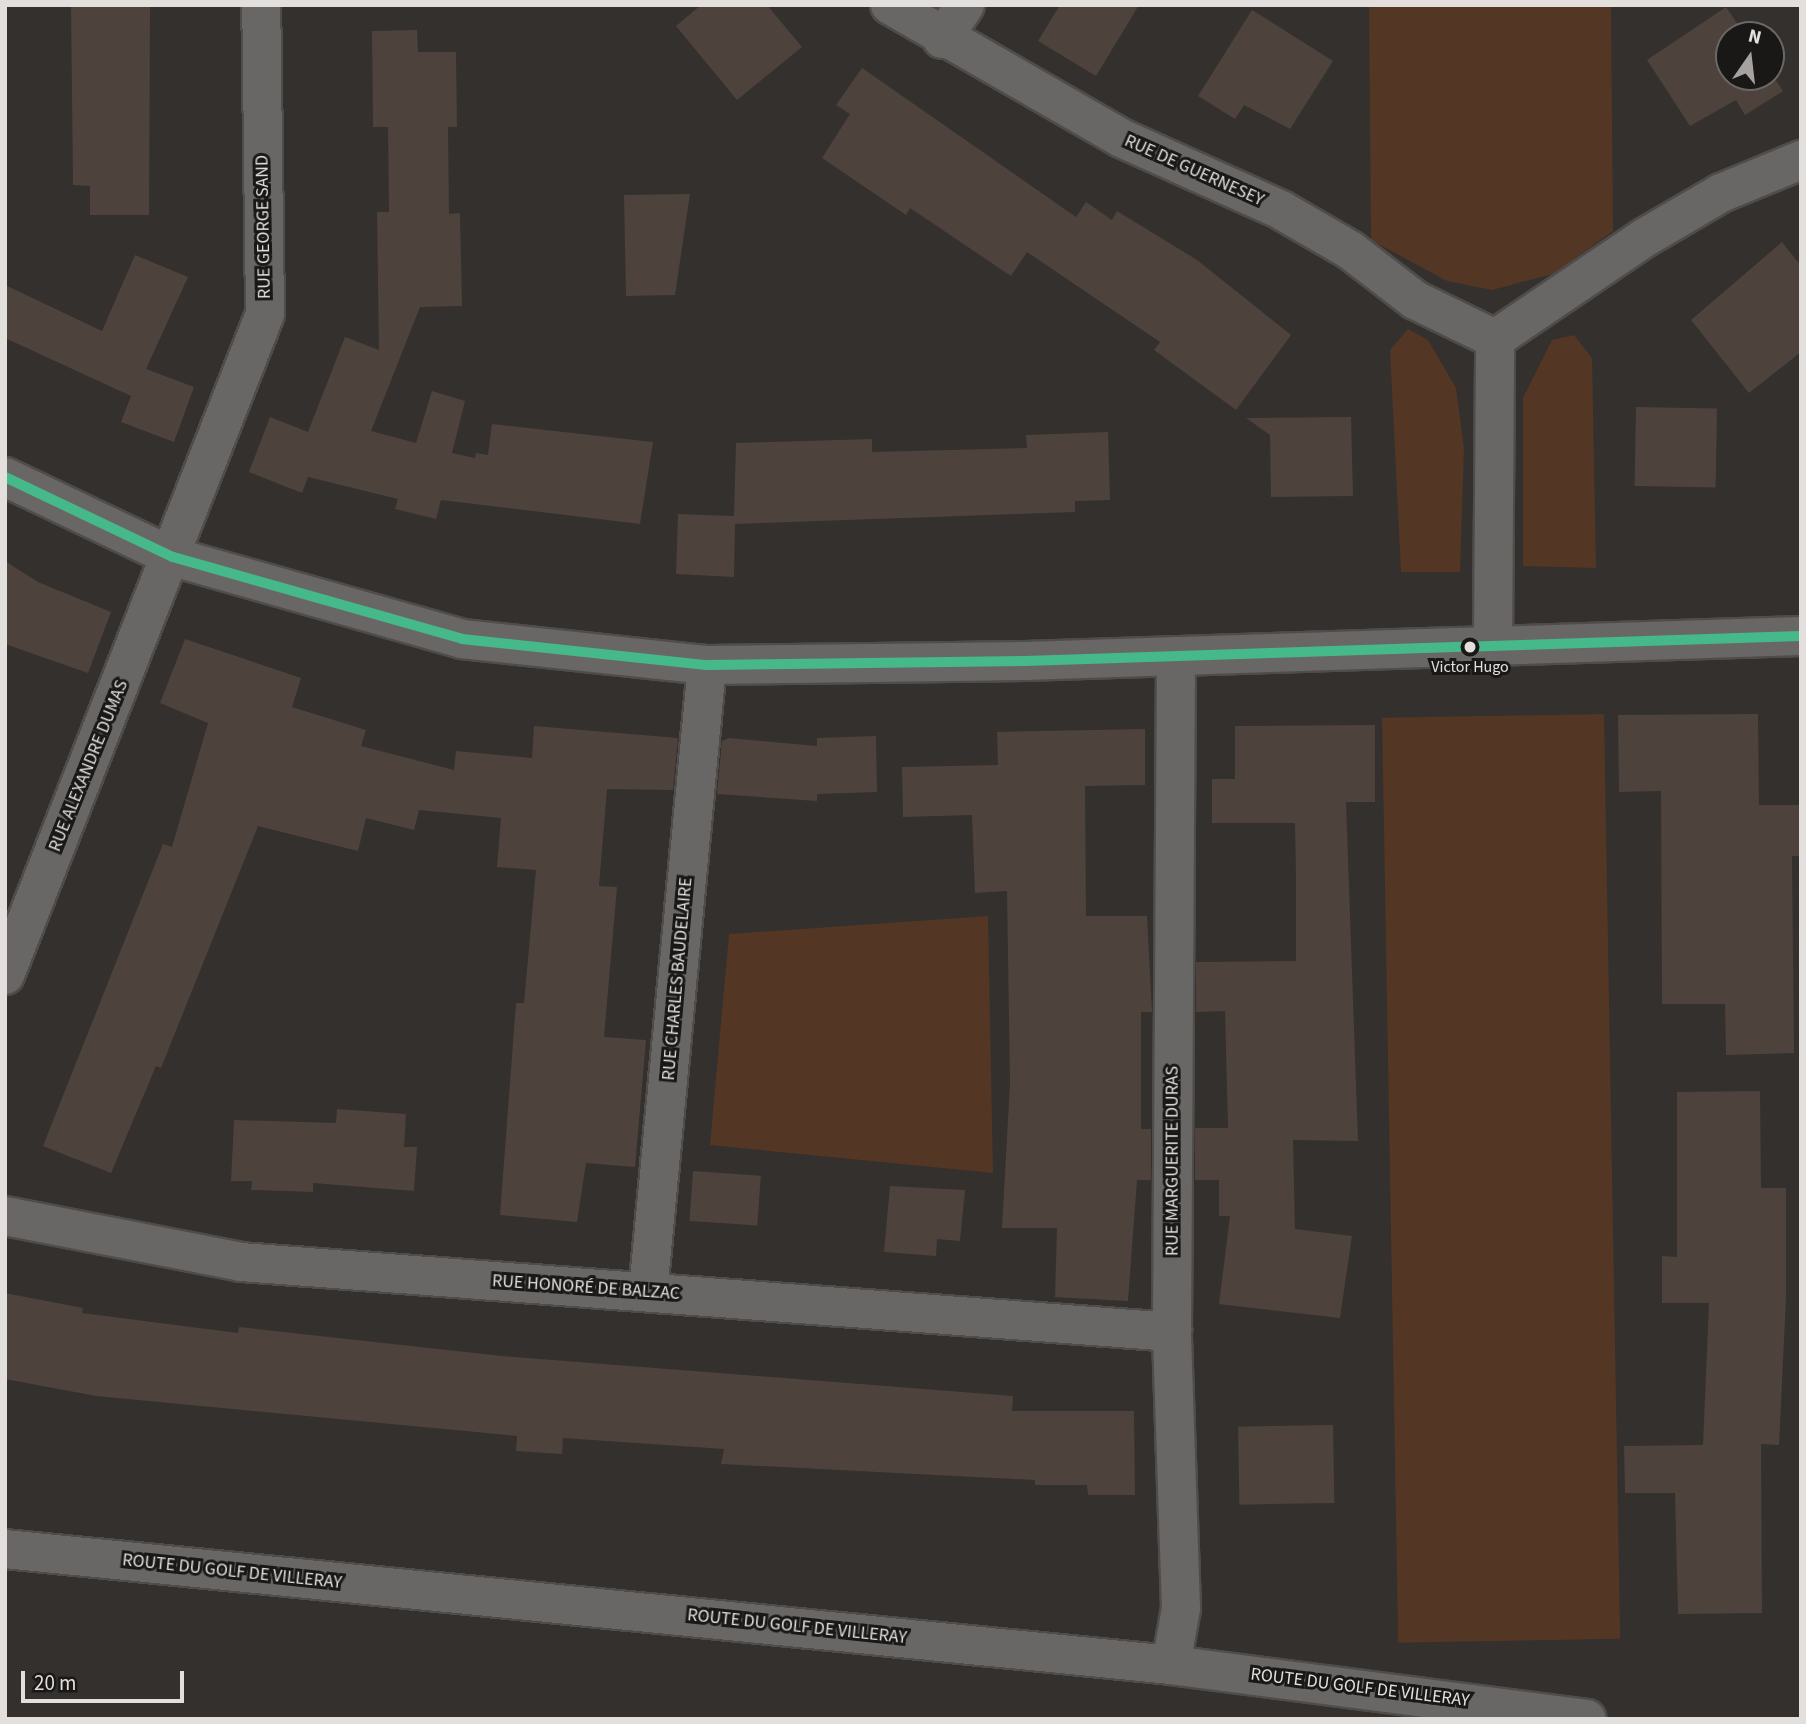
<!DOCTYPE html>
<meta charset="utf-8">
<style>
body{margin:0}
#map{position:relative;width:1806px;height:1724px;overflow:hidden;background:#33302e;font-family:"Source Sans 3",sans-serif}
div>[style]{position:absolute}
.green>*{inset:0;background:#533624;transform-origin:0 0}
.building>*{inset:0;background:#4e423c;transform-origin:0 0}
.roads{filter:drop-shadow(2px 0 #4f4c4a) drop-shadow(-2px 0 #4f4c4a) drop-shadow(0 2px #4f4c4a) drop-shadow(0 -2px #4f4c4a)}
.minor>*{height:38px;margin:-19px;padding:0 19px;transform-origin:19px;border-radius:19px;background:#696765}
.bus-1>*{height:10px;margin:-5px;padding:0 5px;transform-origin:5px;border-radius:5px;background:#46b98b}
.dots>*{width:19px;height:19px;translate:-50% -50%;box-sizing:border-box;border:4px solid #1a1817;border-radius:50%}
span{translate:-50% -50%;white-space:nowrap;text-align:center;line-height:1.15;-webkit-text-stroke:6px #1a1817;paint-order:stroke}
.bus-label{font-size:16px;color:#e2dfdd}
.street-label{font-size:18px;color:#e2dfdd}
.frame{position:absolute;inset:0;border:7px solid #e2dfdd;pointer-events:none}
.north{position:absolute;left:1715px;top:21px;width:70px;height:70px;box-sizing:border-box;background:#1a1817;border:2px solid #6a6866;border-radius:50%;rotate:14deg;font-size:19px;font-weight:700;line-height:28px;text-align:center;color:#e2dfdd}
.north::after{content:'';display:block;margin:auto;width:24px;height:32px;background:#a5a2a0;clip-path:polygon(50% 0,100% 100%,50% 72%,0 100%)}
.scale{position:absolute;left:21px;top:1671px;width:163px;height:32px;box-sizing:border-box;border:4px solid #e2dfdd;border-top:0;padding-left:9px;font-size:21px;line-height:24px;white-space:nowrap;color:#e2dfdd;-webkit-text-stroke:5px #1a1817;paint-order:stroke}
</style>
<div id="map">
<div class="green">
<i style="clip-path:polygon(1369px 5px,1611px 5px,1613px 231px,1553px 274px,1492px 290px,1447px 281px,1371px 240px)"></i>
<i style="clip-path:polygon(1408px 329px,1428px 340px,1456px 388px,1464px 448px,1460px 572px,1401px 572px,1390px 350px)"></i>
<i style="clip-path:polygon(1574px 335px,1592px 358px,1596px 568px,1523px 566px,1523px 398px,1552px 340px)"></i>
<i style="left:1604px;top:714px;width:925px;height:222px;rotate:89deg"></i>
<i style="clip-path:polygon(988px 916px,993px 1173px,710px 1145px,729px 934px)"></i>
</div>
<div class="building">
<i style="clip-path:polygon(71px 5px,150px 5px,149px 215px,90px 215px,90px 186px,73px 185px)"></i>
<i style="clip-path:polygon(701px 5px,767px 5px,802px 47px,737px 100px,676px 26px)"></i>
<i style="clip-path:polygon(1060px 5px,1139px 5px,1096px 76px,1038px 41px)"></i>
<i style="clip-path:polygon(1726px 7px,1745px 35px,1729px 35px,1729px 77px,1771px 73px,1783px 91px,1745px 115px,1736px 100px,1690px 126px,1647px 60px)"></i>
<i style="clip-path:polygon(1252px 10px,1333px 61px,1290px 129px,1244px 105px,1235px 119px,1198px 96px)"></i>
<i style="clip-path:polygon(417px 30px,418px 52px,456px 52px,457px 127px,448px 127px,449px 214px,460px 213px,462px 306px,420px 307px,371px 431px,416px 443px,432px 391px,465px 401px,452px 453px,475px 458px,476px 453px,488px 455px,492px 424px,653px 442px,640px 524px,441px 500px,436px 519px,395px 509px,398px 499px,308px 477px,302px 493px,249px 472px,270px 417px,308px 432px,345px 337px,379px 350px,377px 212px,389px 212px,388px 127px,373px 127px,372px 31px)"></i>
<i style="clip-path:polygon(862px 68px,1076px 217px,1086px 202px,1112px 220px,1117px 211px,1197px 260px,1291px 335px,1236px 410px,1154px 350px,1160px 342px,1027px 252px,1011px 276px,910px 208px,906px 215px,822px 158px,850px 114px,836px 105px)"></i>
<i style="clip-path:polygon(690px 194px,675px 295px,626px 296px,624px 195px)"></i>
<i style="clip-path:polygon(1782px 242px,1801px 266px,1801px 352px,1749px 393px,1691px 320px)"></i>
<i style="clip-path:polygon(135px 255px,188px 277px,146px 369px,194px 387px,174px 442px,121px 422px,131px 396px,5px 338px,5px 285px,102px 331px)"></i>
<i style="left:1636px;top:407px;width:81px;height:79px;rotate:1deg"></i>
<i style="clip-path:polygon(1351px 417px,1353px 496px,1271px 497px,1270px 435px,1246px 418px)"></i>
<i style="clip-path:polygon(1108px 432px,1110px 500px,1075px 501px,1075px 512px,735px 524px,734px 577px,676px 574px,678px 514px,734px 516px,736px 443px,872px 439px,872px 452px,1027px 448px,1026px 435px)"></i>
<i style="clip-path:polygon(5px 561px,38px 582px,111px 612px,88px 673px,5px 644px)"></i>
<i style="clip-path:polygon(185px 639px,301px 678px,292px 707px,366px 730px,361px 746px,454px 770px,456px 751px,532px 758px,534px 726px,678px 738px,673px 790px,607px 789px,599px 886px,617px 887px,604px 1037px,646px 1040px,635px 1167px,586px 1163px,577px 1222px,500px 1215px,516px 1003px,524px 1003px,536px 870px,497px 867px,501px 818px,419px 810px,414px 830px,366px 818px,358px 851px,258px 826px,161px 1068px,156px 1066px,111px 1173px,43px 1146px,163px 844px,172px 847px,208px 723px,160px 703px)"></i>
<i style="clip-path:polygon(1758px 714px,1759px 805px,1801px 805px,1801px 856px,1792px 856px,1794px 1053px,1726px 1055px,1725px 1004px,1662px 1004px,1661px 791px,1619px 792px,1618px 715px)"></i>
<i style="clip-path:polygon(1375px 725px,1375px 802px,1346px 802px,1358px 1141px,1293px 1140px,1295px 1229px,1352px 1236px,1340px 1318px,1219px 1304px,1230px 1216px,1219px 1216px,1219px 1180px,1195px 1180px,1195px 1128px,1228px 1128px,1225px 1011px,1196px 1012px,1196px 962px,1296px 961px,1296px 877px,1295px 823px,1212px 823px,1212px 779px,1235px 779px,1235px 726px)"></i>
<i style="clip-path:polygon(1145px 729px,1145px 785px,1085px 786px,1086px 916px,1147px 916px,1152px 1012px,1141px 1012px,1141px 1129px,1151px 1129px,1151px 1180px,1137px 1180px,1128px 1301px,1055px 1297px,1057px 1228px,1002px 1228px,1010px 1083px,1007px 891px,975px 893px,972px 815px,903px 817px,902px 767px,998px 765px,997px 732px)"></i>
<i style="clip-path:polygon(876px 736px,877px 792px,817px 794px,817px 801px,717px 794px,722px 741px,729px 738px,817px 746px,817px 738px)"></i>
<i style="clip-path:polygon(1760px 1091px,1761px 1188px,1786px 1188px,1786px 1297px,1779px 1445px,1761px 1444px,1762px 1613px,1678px 1614px,1675px 1493px,1625px 1493px,1624px 1446px,1703px 1445px,1709px 1303px,1662px 1303px,1662px 1256px,1677px 1257px,1677px 1092px)"></i>
<i style="clip-path:polygon(337px 1109px,406px 1114px,404px 1147px,417px 1147px,414px 1191px,313px 1183px,313px 1192px,251px 1190px,252px 1181px,231px 1181px,234px 1120px,336px 1123px)"></i>
<i style="left:693px;top:1171px;width:68px;height:50px;rotate:4deg"></i>
<i style="clip-path:polygon(890px 1186px,965px 1190px,960px 1241px,937px 1239px,936px 1256px,884px 1252px)"></i>
<i style="clip-path:polygon(5px 1293px,83px 1308px,82px 1313px,238px 1333px,239px 1327px,502px 1356px,1013px 1396px,1012px 1411px,1134px 1411px,1135px 1495px,1088px 1495px,1087px 1485px,1035px 1485px,1035px 1480px,721px 1464px,724px 1449px,563px 1438px,562px 1454px,516px 1451px,517px 1436px,96px 1396px,5px 1379px)"></i>
<i style="left:1333px;top:1425px;width:78px;height:95px;rotate:89deg"></i>
</div>
<div class="roads">
<div class="minor">
<i style="left:890px;top:5px;width:267px;rotate:29.9deg"></i>
<i style="left:1121px;top:138px;width:175px;rotate:24.2deg"></i>
<i style="left:1281px;top:210px;width:80px;rotate:30.1deg"></i>
<i style="left:1350px;top:250px;width:82px;rotate:37.6deg"></i>
<i style="left:1415px;top:300px;width:89px;rotate:26deg"></i>
<i style="left:942px;top:39px;width:41px;rotate:-55.9deg"></i>
<i style="left:1495px;top:339px;width:180px;rotate:-34.1deg"></i>
<i style="left:1644px;top:238px;width:89px;rotate:-30.3deg"></i>
<i style="left:1721px;top:193px;width:87px;rotate:-22.4deg"></i>
<i style="left:5px;top:477px;width:186px;rotate:25.5deg"></i>
<i style="left:173px;top:557px;width:300px;rotate:15.8deg"></i>
<i style="left:462px;top:639px;width:246px;rotate:6.1deg"></i>
<i style="left:707px;top:665px;width:318px;rotate:-0.7deg"></i>
<i style="left:1025px;top:661px;width:776px;rotate:-1.85deg"></i>
<i style="left:1493px;top:645px;width:306px;rotate:-89.6deg"></i>
<i style="left:5px;top:975px;width:710px;rotate:-68.53deg"></i>
<i style="left:265px;top:314px;width:309px;rotate:-90.7deg"></i>
<i style="left:5px;top:1216px;width:240px;rotate:11deg"></i>
<i style="left:241px;top:1262px;width:934px;rotate:4.3deg"></i>
<i style="left:648px;top:1292px;width:630px;rotate:-84.62deg"></i>
<i style="left:5px;top:1549px;width:1172px;rotate:5.68deg"></i>
<i style="left:1171px;top:1665px;width:419px;rotate:7.4deg"></i>
<i style="left:1171px;top:1665px;width:58px;rotate:-80deg"></i>
<i style="left:1181px;top:1608px;width:276px;rotate:-91.9deg"></i>
<i style="left:1172px;top:1332px;width:676px;rotate:-89.66deg"></i>
</div>
</div>
<div class="bus-1">
<i style="left:5px;top:477px;width:186px;rotate:25.5deg"></i>
<i style="left:173px;top:557px;width:300px;rotate:15.8deg"></i>
<i style="left:462px;top:639px;width:246px;rotate:6.1deg"></i>
<i style="left:707px;top:665px;width:318px;rotate:-0.7deg"></i>
<i style="left:1025px;top:661px;width:776px;rotate:-1.85deg"></i>
</div>
<div class="dots">
<i style="left:1470px;top:647px;background:#e2dfdd"></i>
</div>
<div class="bus-label">
<span style="left:1470px;top:667px">Victor Hugo</span>
</div>
<div class="street-label">
<span style="left:1194px;top:171px;rotate:24deg">RUE DE GUERNESEY</span>
<span style="left:264px;top:227px;rotate:-91deg">RUE GEORGE SAND</span>
<span style="left:89px;top:766px;rotate:-68deg">RUE ALEXANDRE DUMAS</span>
<span style="left:678px;top:979px;rotate:-85deg">RUE CHARLES BAUDELAIRE</span>
<span style="left:1173px;top:1161px;rotate:-90deg">RUE MARGUERITE DURAS</span>
<span style="left:586px;top:1288px;rotate:4deg">RUE HONORÉ DE BALZAC</span>
<span style="left:232px;top:1572px;rotate:6deg">ROUTE DU GOLF DE VILLERAY</span>
<span style="left:797px;top:1627px;rotate:6deg">ROUTE DU GOLF DE VILLERAY</span>
<span style="left:1360px;top:1688px;rotate:7deg">ROUTE DU GOLF DE VILLERAY</span>
</div>
<div class="frame"></div>
<div class="north">N</div>
<div class="scale">20 m</div>
</div>
